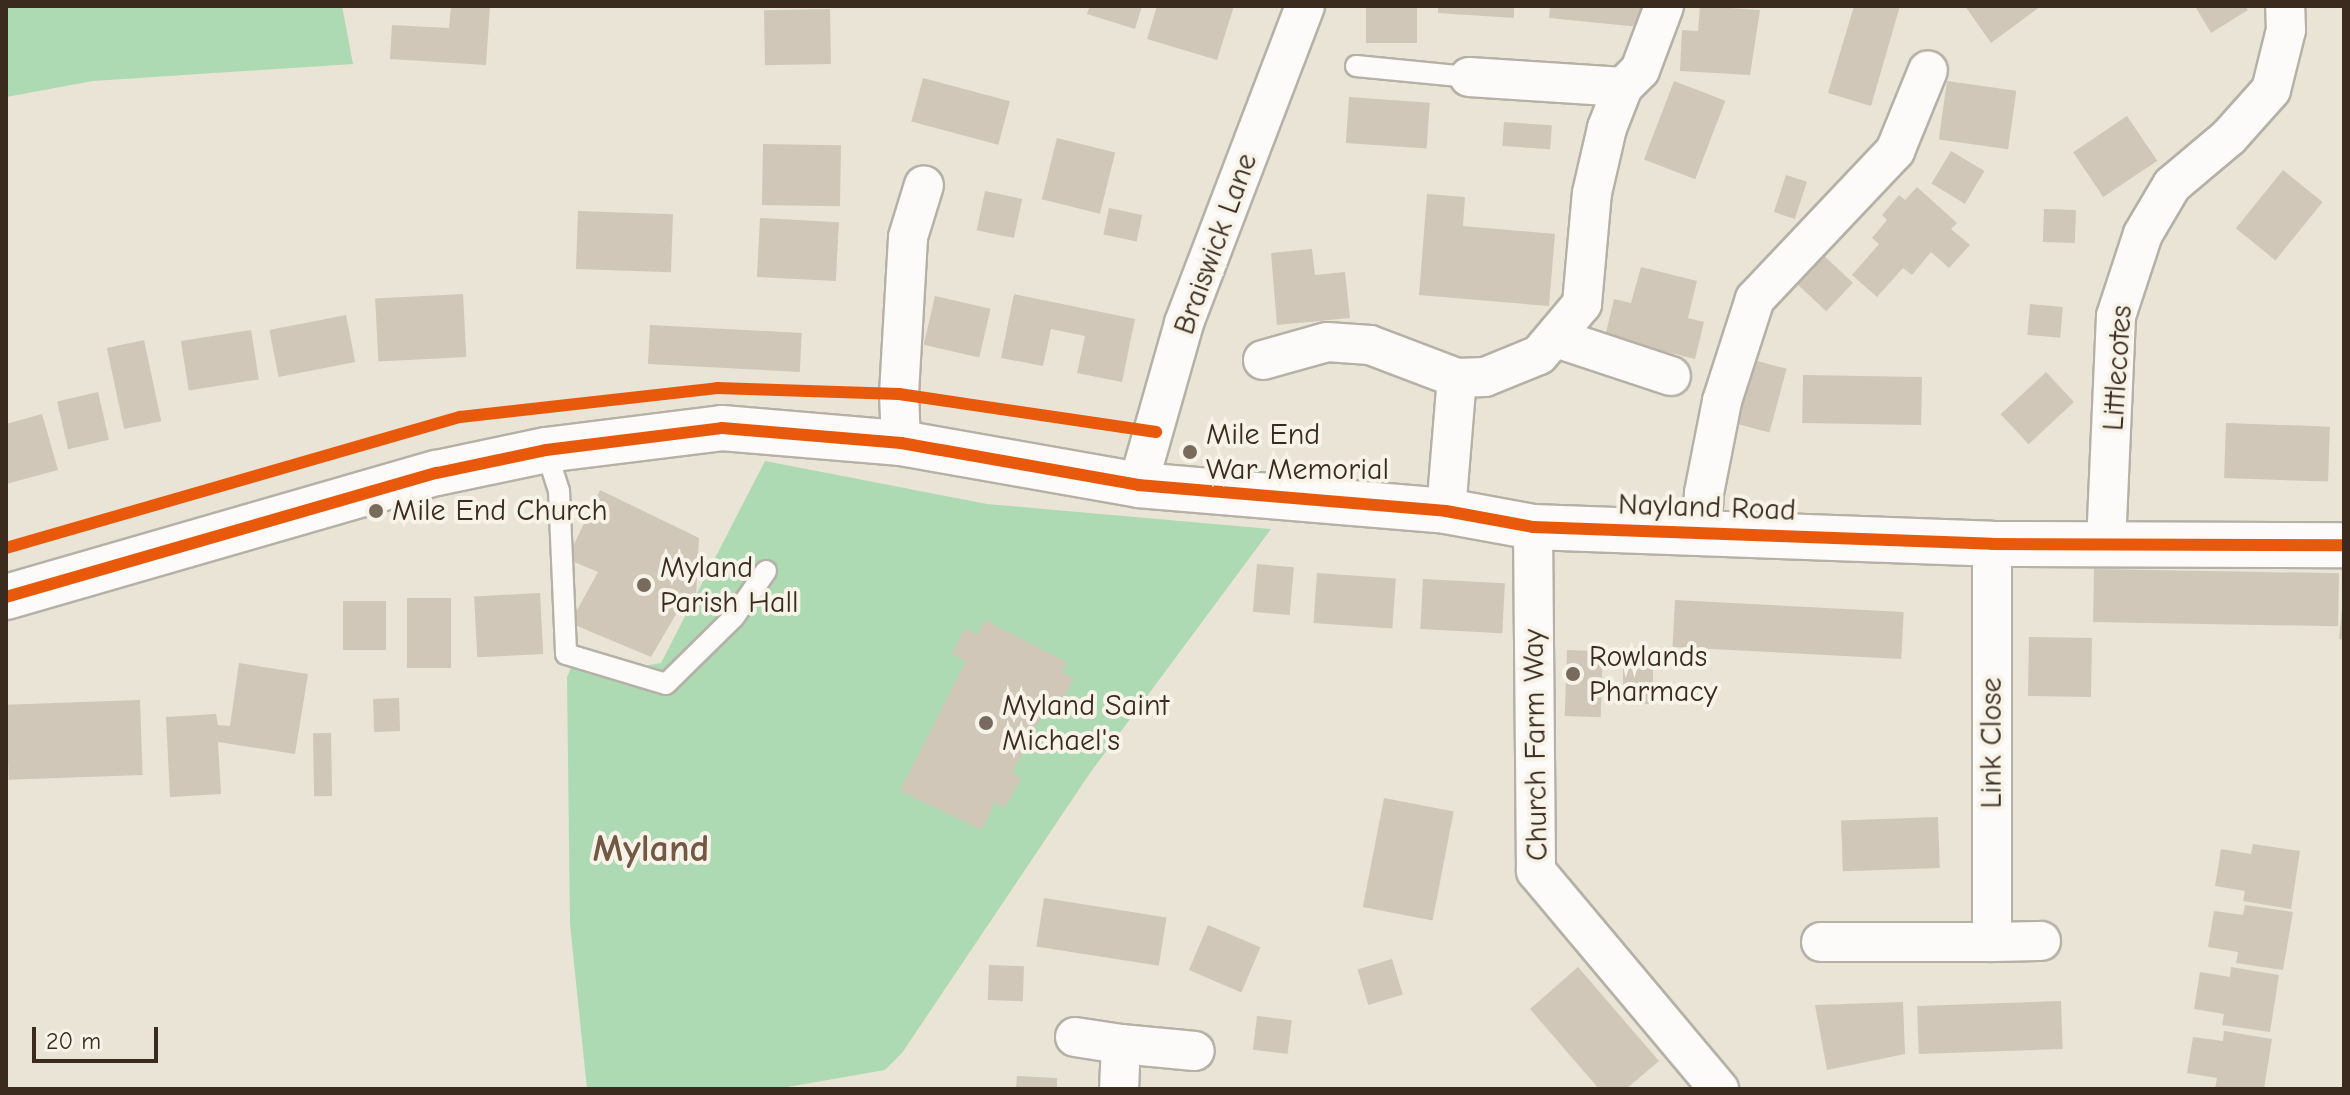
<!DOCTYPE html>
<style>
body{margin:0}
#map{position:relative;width:2350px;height:1095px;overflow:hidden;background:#e9e4d6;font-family:"Comic Neue",sans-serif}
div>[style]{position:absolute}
.green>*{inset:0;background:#addab2}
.building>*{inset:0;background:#d0c7b9;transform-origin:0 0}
.roads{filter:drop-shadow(2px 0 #b6b1a7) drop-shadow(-2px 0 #b6b1a7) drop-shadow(0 2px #b6b1a7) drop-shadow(0 -2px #b6b1a7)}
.lane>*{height:20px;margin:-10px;padding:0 10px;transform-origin:10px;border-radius:10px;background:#fcfbf9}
.street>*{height:38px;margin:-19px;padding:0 19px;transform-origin:19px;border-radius:19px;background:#fcfbf9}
.secondary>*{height:44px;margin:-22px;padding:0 22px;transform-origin:22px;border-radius:22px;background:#fcfbf9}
.cycleway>*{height:12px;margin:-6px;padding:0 6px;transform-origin:6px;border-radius:6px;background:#e8590c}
.dots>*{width:22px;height:22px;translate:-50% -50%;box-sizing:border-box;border:4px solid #f7f3e8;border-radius:50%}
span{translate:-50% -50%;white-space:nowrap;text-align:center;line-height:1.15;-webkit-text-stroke:8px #f7f3e8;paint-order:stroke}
.street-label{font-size:30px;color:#3b2a1e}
.poi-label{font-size:30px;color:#3b2a1e}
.left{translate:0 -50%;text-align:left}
.district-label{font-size:38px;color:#715943;font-weight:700}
.frame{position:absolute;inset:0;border:8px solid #3b2a1e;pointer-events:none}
.scale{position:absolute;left:32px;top:1027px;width:126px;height:36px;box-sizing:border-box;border:4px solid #3b2a1e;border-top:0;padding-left:10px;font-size:24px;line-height:28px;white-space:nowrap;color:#3b2a1e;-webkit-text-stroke:6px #f7f3e8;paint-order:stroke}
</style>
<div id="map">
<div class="green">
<i style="clip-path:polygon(6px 6px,342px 6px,353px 64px,93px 81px,6px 97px)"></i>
<i style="clip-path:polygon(765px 461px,987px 504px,1271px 529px,1090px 773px,902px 1053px,885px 1070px,776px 1089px,587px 1089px,570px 924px,567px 677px,578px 652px,625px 669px,661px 663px)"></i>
</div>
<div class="building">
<i style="clip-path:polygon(451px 6px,490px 6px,486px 65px,390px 59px,392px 25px,449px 28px)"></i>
<i style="clip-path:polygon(1090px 6px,1142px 6px,1135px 29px,1087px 14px)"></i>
<i style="clip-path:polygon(1157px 6px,1234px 6px,1217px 60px,1147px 39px)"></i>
<i style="left:1366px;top:6px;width:51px;height:37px"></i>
<i style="clip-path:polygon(1438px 6px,1514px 6px,1514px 18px,1438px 13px)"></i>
<i style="clip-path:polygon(1550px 6px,1641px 6px,1640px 27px,1549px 18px)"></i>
<i style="clip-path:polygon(1700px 6px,1760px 10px,1750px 75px,1680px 71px,1682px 30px,1698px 31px)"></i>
<i style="clip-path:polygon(1854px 6px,1900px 6px,1871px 106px,1828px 93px)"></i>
<i style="clip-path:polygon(1965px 6px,2041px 6px,1991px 43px)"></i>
<i style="clip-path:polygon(2195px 6px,2245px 6px,2248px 10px,2211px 33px)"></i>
<i style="left:830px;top:9px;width:55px;height:66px;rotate:89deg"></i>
<i style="left:923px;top:78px;width:90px;height:45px;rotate:15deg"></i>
<i style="left:1674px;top:81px;width:55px;height:84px;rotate:21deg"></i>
<i style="left:1947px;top:81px;width:70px;height:59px;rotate:8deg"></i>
<i style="left:1349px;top:97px;width:81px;height:46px;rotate:4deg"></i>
<i style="left:2127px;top:116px;width:54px;height:65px;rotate:56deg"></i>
<i style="left:1504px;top:122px;width:48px;height:24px;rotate:4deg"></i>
<i style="left:1057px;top:138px;width:60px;height:63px;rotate:14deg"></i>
<i style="left:763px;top:144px;width:78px;height:61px;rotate:1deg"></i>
<i style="left:1951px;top:151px;width:39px;height:38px;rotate:31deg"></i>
<i style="left:2283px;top:170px;width:51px;height:75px;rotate:39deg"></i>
<i style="left:1786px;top:175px;width:22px;height:39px;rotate:18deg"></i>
<i style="clip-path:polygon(1917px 187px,1957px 223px,1951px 229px,1970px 245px,1949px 268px,1931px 252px,1912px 275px,1903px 268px,1877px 297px,1852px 275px,1879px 244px,1872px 238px,1887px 220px,1882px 215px,1899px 195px,1905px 200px)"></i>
<i style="left:985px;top:191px;width:38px;height:40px;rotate:12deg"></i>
<i style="clip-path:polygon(1427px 194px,1465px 197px,1463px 226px,1555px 234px,1549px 306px,1419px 295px)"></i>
<i style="left:1109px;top:208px;width:34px;height:27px;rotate:12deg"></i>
<i style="left:2044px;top:209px;width:32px;height:33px;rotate:2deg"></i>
<i style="left:578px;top:211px;width:95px;height:58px;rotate:2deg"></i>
<i style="left:760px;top:218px;width:79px;height:59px;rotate:3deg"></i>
<i style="clip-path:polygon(1312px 249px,1315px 275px,1345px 272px,1350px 318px,1277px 325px,1271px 253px)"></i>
<i style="left:1820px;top:252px;width:45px;height:39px;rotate:43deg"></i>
<i style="clip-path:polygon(1641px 267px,1697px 281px,1688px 318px,1704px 322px,1695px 359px,1605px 337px,1614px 299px,1631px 303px)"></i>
<i style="left:463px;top:294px;width:63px;height:88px;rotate:87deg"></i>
<i style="clip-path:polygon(1014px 294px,1135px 319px,1122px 382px,1077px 373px,1085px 336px,1051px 329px,1043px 366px,1001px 358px)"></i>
<i style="left:935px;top:296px;width:57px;height:50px;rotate:13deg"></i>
<i style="left:2030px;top:304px;width:33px;height:31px;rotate:5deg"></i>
<i style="left:346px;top:315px;width:48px;height:78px;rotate:79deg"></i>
<i style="left:650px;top:325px;width:152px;height:39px;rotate:3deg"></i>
<i style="left:251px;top:330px;width:50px;height:71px;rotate:81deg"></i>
<i style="left:144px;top:340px;width:83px;height:38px;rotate:78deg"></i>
<i style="left:1746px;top:358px;width:42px;height:66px;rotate:15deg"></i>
<i style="left:2046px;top:372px;width:41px;height:62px;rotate:47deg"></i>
<i style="left:1803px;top:375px;width:119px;height:48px;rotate:1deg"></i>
<i style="left:98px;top:392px;width:49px;height:42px;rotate:77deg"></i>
<i style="clip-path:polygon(42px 414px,58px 470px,6px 484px,6px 424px)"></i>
<i style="left:2226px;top:423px;width:104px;height:55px;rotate:2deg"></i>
<i style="clip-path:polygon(600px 490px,699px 538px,696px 597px,679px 609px,651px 657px,570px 623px,598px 572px,567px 559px)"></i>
<i style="left:1257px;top:564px;width:37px;height:48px;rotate:5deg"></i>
<i style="left:2094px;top:569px;width:245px;height:53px;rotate:1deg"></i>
<i style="left:1317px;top:573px;width:79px;height:50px;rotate:4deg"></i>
<i style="left:1423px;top:579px;width:82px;height:50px;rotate:3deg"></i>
<i style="left:540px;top:593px;width:61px;height:66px;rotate:87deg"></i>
<i style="left:407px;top:598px;width:44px;height:70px"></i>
<i style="left:1675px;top:600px;width:229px;height:47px;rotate:3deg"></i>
<i style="left:343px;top:601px;width:43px;height:49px"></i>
<i style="clip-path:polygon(2342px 608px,2344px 608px,2344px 640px,2339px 639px)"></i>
<i style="clip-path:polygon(985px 620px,1067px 662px,1062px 672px,1074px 678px,1056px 715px,1045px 710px,1012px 773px,1021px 778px,1005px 808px,995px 802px,982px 830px,900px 791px,966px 661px,952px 654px,965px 628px,977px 635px)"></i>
<i style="left:2029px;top:637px;width:63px;height:59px;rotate:1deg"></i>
<i style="left:1567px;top:650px;width:36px;height:66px;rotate:2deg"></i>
<i style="clip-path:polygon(239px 663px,308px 674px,295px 754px,218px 742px,221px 794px,170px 797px,166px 717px,216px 714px,218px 725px,230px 726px)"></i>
<i style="left:1623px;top:664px;width:30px;height:40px"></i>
<i style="left:399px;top:698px;width:33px;height:26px;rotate:88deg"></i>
<i style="left:140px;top:700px;width:75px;height:134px;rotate:88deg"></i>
<i style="left:331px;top:733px;width:63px;height:18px;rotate:89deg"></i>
<i style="left:1384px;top:798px;width:71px;height:111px;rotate:11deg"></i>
<i style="left:1938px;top:817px;width:51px;height:97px;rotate:88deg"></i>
<i style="clip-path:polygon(2253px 844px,2300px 851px,2291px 909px,2243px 901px,2245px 891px,2215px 886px,2221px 849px,2251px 854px)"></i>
<i style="left:1044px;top:898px;width:124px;height:49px;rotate:9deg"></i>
<i style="clip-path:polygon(2245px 905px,2293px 912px,2283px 970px,2236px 963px,2238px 952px,2208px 947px,2214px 911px,2243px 915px)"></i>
<i style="left:1208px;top:925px;width:57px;height:49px;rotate:23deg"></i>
<i style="left:1392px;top:959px;width:37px;height:36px;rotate:73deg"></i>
<i style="left:989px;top:965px;width:35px;height:35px;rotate:2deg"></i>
<i style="clip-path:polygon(1578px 967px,1659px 1061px,1626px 1089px,1599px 1089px,1530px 1009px)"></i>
<i style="clip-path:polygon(2231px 967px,2279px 975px,2270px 1032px,2222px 1025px,2224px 1014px,2194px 1009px,2200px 972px,2230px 977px)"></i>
<i style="left:2061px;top:1001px;width:48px;height:144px;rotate:88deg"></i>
<i style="clip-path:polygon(1903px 1002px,1905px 1054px,1827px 1070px,1815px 1005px)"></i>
<i style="left:1257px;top:1016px;width:35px;height:34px;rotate:7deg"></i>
<i style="clip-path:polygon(2224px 1031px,2272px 1039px,2264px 1089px,2215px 1089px,2217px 1078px,2187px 1073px,2193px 1037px,2223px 1041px)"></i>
<i style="clip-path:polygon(1017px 1076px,1057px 1078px,1057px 1089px,1016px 1089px)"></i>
</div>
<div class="roads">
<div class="lane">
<i style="left:1356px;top:66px;width:114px;rotate:5.6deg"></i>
<i style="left:546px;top:450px;width:43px;rotate:72.4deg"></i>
<i style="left:559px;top:491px;width:163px;rotate:87.5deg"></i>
<i style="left:566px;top:654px;width:104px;rotate:16.7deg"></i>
<i style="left:666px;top:684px;width:95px;rotate:-44.6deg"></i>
<i style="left:734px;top:617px;width:56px;rotate:-55.2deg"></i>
</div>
<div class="street">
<i style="left:1469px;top:77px;width:154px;rotate:3.7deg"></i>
<i style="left:1556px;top:338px;width:121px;rotate:18.3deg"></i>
<i style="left:1263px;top:360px;width:66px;rotate:-15.7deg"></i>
<i style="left:1327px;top:342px;width:43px;rotate:4deg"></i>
<i style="left:1370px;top:345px;width:93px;rotate:20.8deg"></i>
<i style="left:1457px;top:378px;width:28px;rotate:-2deg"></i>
<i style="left:1485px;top:377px;width:58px;rotate:-22.2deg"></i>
<i style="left:1539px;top:355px;width:67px;rotate:-49.9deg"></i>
<i style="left:1582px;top:304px;width:111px;rotate:-84.9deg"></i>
<i style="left:1592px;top:193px;width:67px;rotate:-77deg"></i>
<i style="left:1607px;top:128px;width:44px;rotate:-68.7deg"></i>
<i style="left:1623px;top:87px;width:24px;rotate:-45deg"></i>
<i style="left:1640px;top:70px;width:68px;rotate:-69.4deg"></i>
<i style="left:901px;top:443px;width:49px;rotate:-92.3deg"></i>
<i style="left:899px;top:394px;width:157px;rotate:-86.7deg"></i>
<i style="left:908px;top:237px;width:54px;rotate:-72.9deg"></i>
<i style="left:1138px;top:485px;width:168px;rotate:-74.1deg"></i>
<i style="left:1184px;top:323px;width:339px;rotate:-69.1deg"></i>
<i style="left:1446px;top:511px;width:133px;rotate:-85.3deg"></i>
<i style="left:1533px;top:527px;width:344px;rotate:89.5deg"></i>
<i style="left:1536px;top:871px;width:285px;rotate:50deg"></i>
<i style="left:1701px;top:536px;width:43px;rotate:-86deg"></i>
<i style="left:1704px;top:493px;width:94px;rotate:-78.9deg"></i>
<i style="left:1722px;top:401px;width:107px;rotate:-72.1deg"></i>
<i style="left:1755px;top:299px;width:204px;rotate:-46.6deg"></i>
<i style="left:1895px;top:151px;width:87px;rotate:-67.8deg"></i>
<i style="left:2106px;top:545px;width:229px;rotate:-87.5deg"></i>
<i style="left:2116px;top:316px;width:86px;rotate:-71.8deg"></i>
<i style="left:2143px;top:234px;width:57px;rotate:-59.4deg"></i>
<i style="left:2172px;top:185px;width:75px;rotate:-40.1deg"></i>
<i style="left:2229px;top:137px;width:63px;rotate:-48.2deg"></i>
<i style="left:2271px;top:90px;width:62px;rotate:-76deg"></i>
<i style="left:2286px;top:30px;width:24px;rotate:-92deg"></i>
<i style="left:1821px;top:942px;width:171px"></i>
<i style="left:1992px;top:942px;width:398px;rotate:-90deg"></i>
<i style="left:1992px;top:942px;width:49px;rotate:-1.2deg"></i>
<i style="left:1075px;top:1037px;width:47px;rotate:8.7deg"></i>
<i style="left:1121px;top:1044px;width:45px;rotate:92.5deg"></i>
<i style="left:1121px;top:1044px;width:74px;rotate:5.4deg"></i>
</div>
<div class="secondary">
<i style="left:6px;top:597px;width:448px;rotate:-16.1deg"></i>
<i style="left:437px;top:473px;width:111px;rotate:-11.9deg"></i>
<i style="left:546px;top:450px;width:177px;rotate:-7.1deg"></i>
<i style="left:722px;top:428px;width:180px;rotate:4.8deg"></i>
<i style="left:901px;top:443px;width:241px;rotate:10deg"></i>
<i style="left:1138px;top:485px;width:309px;rotate:4.8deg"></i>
<i style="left:1446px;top:511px;width:88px;rotate:10.4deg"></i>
<i style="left:1533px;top:527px;width:459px;rotate:2.1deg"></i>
<i style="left:1992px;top:544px;width:352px;rotate:0.2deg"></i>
</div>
</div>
<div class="cycleway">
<i style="left:6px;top:548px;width:473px;rotate:-16.1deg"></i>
<i style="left:460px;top:417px;width:259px;rotate:-6.4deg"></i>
<i style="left:717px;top:388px;width:182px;rotate:1.9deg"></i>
<i style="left:899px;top:394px;width:260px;rotate:8.4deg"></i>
<i style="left:6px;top:597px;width:448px;rotate:-16.1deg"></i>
<i style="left:437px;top:473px;width:111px;rotate:-11.9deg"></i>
<i style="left:546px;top:450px;width:177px;rotate:-7.1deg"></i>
<i style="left:722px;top:428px;width:180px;rotate:4.8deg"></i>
<i style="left:901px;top:443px;width:241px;rotate:10deg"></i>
<i style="left:1138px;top:485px;width:309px;rotate:4.8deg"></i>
<i style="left:1446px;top:511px;width:88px;rotate:10.4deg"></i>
<i style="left:1533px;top:527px;width:459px;rotate:2.1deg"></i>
<i style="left:1992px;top:544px;width:352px;rotate:0.2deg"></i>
</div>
<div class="dots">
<i style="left:1190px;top:452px;background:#786b5e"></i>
<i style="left:376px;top:511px;background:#786b5e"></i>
<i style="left:644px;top:585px;background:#786b5e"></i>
<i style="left:1573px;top:674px;background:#786b5e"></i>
<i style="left:986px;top:723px;background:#786b5e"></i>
</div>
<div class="street-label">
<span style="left:1216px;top:244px;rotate:-70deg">Braiswick Lane</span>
<span style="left:2118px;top:368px;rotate:-86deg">Littlecotes</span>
<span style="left:1707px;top:508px;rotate:2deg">Nayland Road</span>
<span style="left:1992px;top:743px;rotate:-90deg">Link Close</span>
<span style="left:1536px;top:745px;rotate:-91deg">Church Farm Way</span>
</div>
<div class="poi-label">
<span class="left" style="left:1206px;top:452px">Mile End<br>War Memorial</span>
<span class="left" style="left:392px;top:511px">Mile End Church</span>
<span class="left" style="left:660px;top:585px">Myland<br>Parish Hall</span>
<span class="left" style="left:1589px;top:674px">Rowlands<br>Pharmacy</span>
<span class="left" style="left:1002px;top:723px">Myland Saint<br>Michael's</span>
</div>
<div class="district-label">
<span style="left:651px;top:850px">Myland</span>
</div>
<div class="frame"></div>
<div class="scale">20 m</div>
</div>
